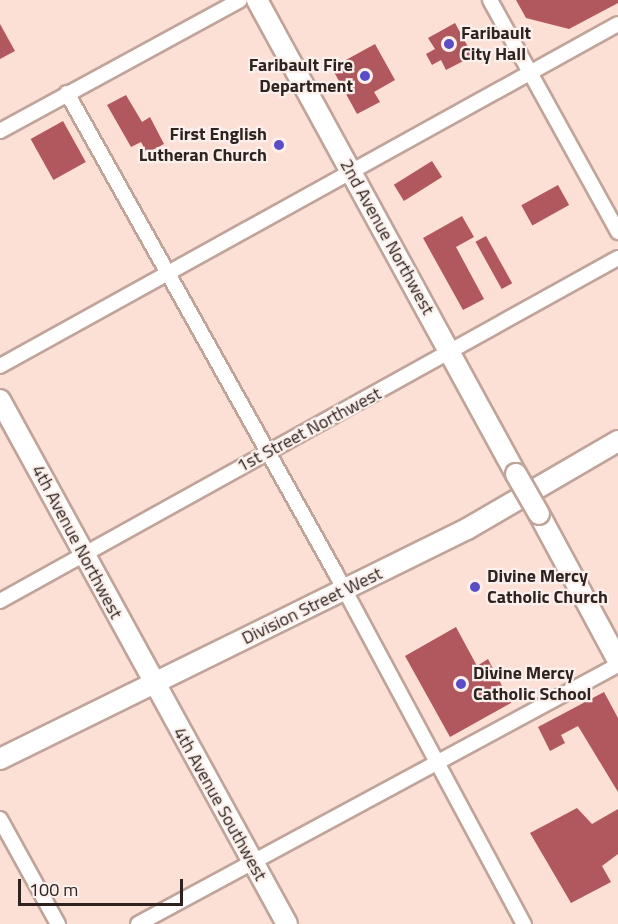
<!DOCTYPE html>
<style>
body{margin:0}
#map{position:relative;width:618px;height:924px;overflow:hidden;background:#fcdfd5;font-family:"Titillium Web",sans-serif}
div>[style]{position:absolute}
.building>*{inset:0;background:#b1585e;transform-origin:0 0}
.roads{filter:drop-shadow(2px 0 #c0a49a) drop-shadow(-2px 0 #c0a49a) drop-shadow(0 2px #c0a49a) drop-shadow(0 -2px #c0a49a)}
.street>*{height:14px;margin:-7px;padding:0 7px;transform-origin:7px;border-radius:7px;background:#fff}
.secondary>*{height:20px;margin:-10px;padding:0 10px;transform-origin:10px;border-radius:10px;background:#fff}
.bridges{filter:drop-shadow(2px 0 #c0a49a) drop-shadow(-2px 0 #c0a49a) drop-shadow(0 2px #c0a49a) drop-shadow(0 -2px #c0a49a)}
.secondary-bridge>*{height:20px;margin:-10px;padding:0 10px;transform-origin:10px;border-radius:10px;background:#fff}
.dots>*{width:16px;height:16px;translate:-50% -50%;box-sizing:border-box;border:3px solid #fcf0ec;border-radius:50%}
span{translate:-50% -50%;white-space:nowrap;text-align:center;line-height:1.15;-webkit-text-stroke:4.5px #fcf0ec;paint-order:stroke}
.poi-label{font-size:18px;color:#2e231f;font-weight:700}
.left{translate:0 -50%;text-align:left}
.right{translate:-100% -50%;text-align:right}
.street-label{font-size:18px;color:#2e231f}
.scale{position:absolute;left:18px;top:879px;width:165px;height:27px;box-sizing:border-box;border:3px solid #2e231f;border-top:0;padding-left:8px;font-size:18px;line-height:21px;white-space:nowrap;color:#2e231f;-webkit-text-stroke:4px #fcf0ec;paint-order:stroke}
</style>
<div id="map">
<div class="building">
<i style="clip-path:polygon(516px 0,618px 0,618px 3px,569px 29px,526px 18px)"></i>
<i style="clip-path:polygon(455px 23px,473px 56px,446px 70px,441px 60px,432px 65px,426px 54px,435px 49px,428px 38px)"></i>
<i style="clip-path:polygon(0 24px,15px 51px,0 59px)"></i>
<i style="clip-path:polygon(375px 44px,395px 80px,374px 92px,380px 102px,357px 114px,334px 72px,346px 65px,344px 61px)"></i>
<i style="clip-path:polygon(126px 95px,142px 122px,150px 117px,164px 144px,147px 153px,141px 142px,131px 147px,107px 105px)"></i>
<i style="left:63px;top:121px;width:47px;height:37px;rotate:61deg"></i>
<i style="left:432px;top:161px;width:19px;height:45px;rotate:58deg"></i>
<i style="left:558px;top:185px;width:23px;height:42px;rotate:61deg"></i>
<i style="clip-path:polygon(462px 216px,474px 237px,456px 247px,484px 299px,463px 310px,423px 238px)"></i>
<i style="left:486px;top:236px;width:54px;height:12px;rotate:61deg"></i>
<i style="clip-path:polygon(456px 627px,477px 666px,488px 659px,511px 703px,450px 737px,405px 656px)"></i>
<i style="clip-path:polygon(604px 692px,618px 718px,618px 792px,578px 726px,561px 735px,565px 743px,550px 751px,538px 727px)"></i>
<i style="clip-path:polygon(577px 808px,592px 824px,618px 809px,618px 854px,602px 866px,611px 882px,571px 903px,530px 833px)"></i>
</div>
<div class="roads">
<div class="street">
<i style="left:490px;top:0;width:265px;rotate:61.1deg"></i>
<i style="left:67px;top:93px;width:549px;rotate:60.77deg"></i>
<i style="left:335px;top:572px;width:400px;rotate:61.8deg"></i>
<i style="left:0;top:131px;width:273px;rotate:-28.6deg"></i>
<i style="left:0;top:366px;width:706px;rotate:-28.96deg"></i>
<i style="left:0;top:601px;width:707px;rotate:-29.03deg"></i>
<i style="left:0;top:819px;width:120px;rotate:61.1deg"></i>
<i style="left:138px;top:924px;width:545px;rotate:-28.35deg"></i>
</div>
<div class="secondary">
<i style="left:257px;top:0;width:540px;rotate:61.35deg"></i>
<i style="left:0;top:400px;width:597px;rotate:61.29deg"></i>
<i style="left:539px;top:514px;width:167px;rotate:61.7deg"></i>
<i style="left:0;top:759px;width:521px;rotate:-26.22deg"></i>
<i style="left:467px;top:529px;width:175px;rotate:-30.2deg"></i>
</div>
</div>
<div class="bridges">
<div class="secondary-bridge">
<i style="left:516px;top:474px;width:46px;rotate:60.1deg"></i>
</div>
</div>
<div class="dots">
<i style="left:449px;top:44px;background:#5b4dc5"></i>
<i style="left:365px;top:76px;background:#5b4dc5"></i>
<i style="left:279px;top:145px;background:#5b4dc5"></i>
<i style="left:475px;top:587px;background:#5b4dc5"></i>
<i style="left:461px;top:684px;background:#5b4dc5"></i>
</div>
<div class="poi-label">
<span class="left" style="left:461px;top:44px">Faribault<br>City Hall</span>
<span class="right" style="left:353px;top:76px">Faribault Fire<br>Department</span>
<span class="right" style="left:267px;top:145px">First English<br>Lutheran Church</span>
<span class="left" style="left:487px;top:587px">Divine Mercy<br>Catholic Church</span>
<span class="left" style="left:473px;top:684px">Divine Mercy<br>Catholic School</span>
</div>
<div class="street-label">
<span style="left:387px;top:237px;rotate:61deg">2nd Avenue Northwest</span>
<span style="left:309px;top:430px;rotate:-28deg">1st Street Northwest</span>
<span style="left:77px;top:542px;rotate:62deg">4th Avenue Northwest</span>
<span style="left:312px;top:606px;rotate:-26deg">Division Street West</span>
<span style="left:220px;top:804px;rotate:61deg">4th Avenue Southwest</span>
</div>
<div class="scale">100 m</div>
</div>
